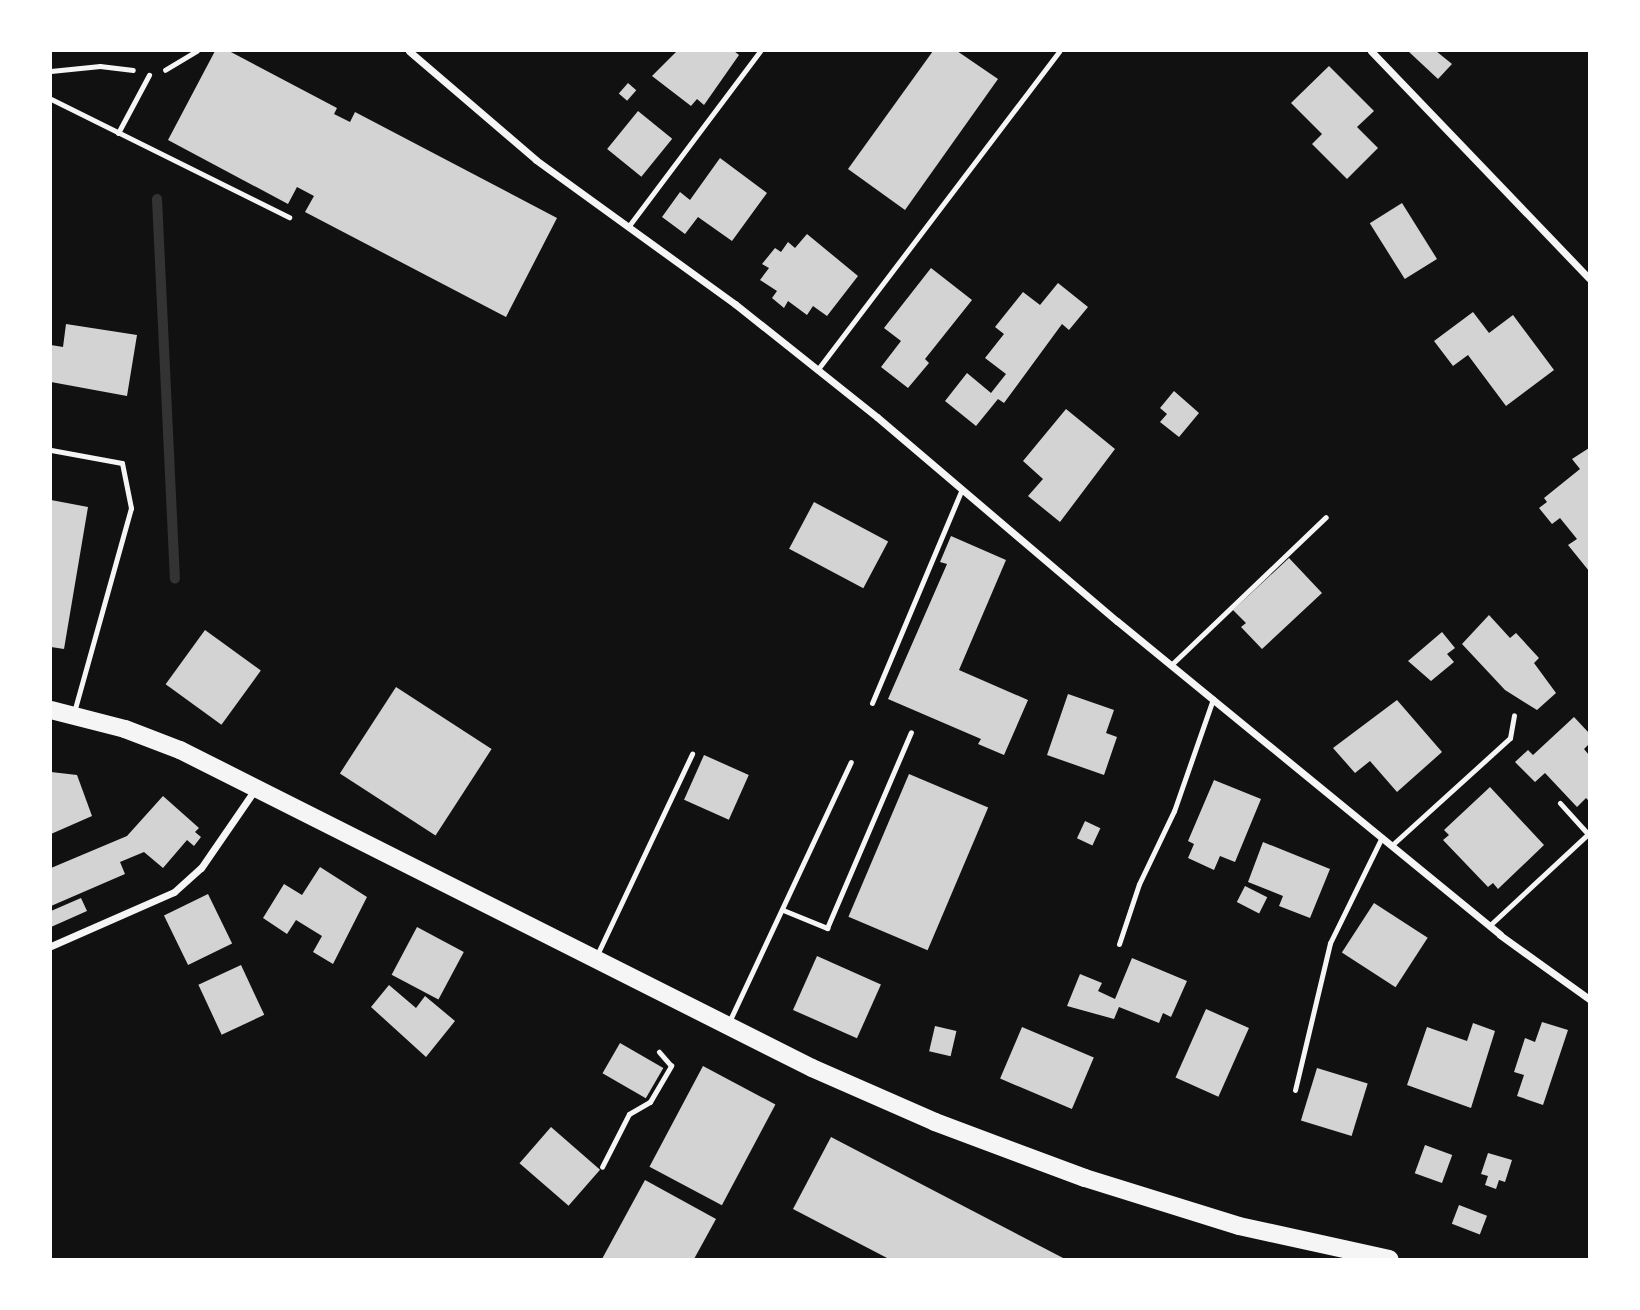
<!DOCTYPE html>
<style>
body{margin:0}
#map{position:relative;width:1640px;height:1310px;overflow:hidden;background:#111;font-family:Quicksand,sans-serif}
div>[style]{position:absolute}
.stream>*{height:10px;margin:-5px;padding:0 5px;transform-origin:5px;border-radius:5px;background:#333}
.building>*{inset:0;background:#d3d3d3;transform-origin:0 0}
.path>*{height:4.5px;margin:-2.25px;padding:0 2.25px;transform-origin:2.25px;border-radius:2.25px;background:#f5f5f5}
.service>*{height:5px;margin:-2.5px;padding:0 2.5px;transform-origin:2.5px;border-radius:2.5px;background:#f5f5f5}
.minor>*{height:7px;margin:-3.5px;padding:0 3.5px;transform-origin:3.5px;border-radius:3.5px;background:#f5f5f5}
.primary>*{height:18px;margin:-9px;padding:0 9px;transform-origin:9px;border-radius:9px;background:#f5f5f5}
span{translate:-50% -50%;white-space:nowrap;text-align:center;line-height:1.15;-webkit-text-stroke:7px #fff;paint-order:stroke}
.frame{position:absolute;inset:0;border:52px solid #fff;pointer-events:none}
</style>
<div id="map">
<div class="stream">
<i style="left:157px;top:199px;width:380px;rotate:87.3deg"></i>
</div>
<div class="building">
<i style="clip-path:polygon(215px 51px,229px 51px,337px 108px,334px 114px,350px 122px,355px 112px,557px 218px,506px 317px,305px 212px,314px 196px,297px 187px,288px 204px,168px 140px)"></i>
<i style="clip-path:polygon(677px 51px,734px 51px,739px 55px,704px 105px,697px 99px,691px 106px,652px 76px)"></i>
<i style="clip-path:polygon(933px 51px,957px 51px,998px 79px,905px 210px,848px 169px)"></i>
<i style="clip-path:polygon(1408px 51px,1436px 51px,1452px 64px,1438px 79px)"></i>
<i style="clip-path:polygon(1329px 66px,1374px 111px,1357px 127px,1378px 148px,1347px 179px,1312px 144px,1322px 134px,1291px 103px)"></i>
<i style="left:628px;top:83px;width:11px;height:14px;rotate:41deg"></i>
<i style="left:638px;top:111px;width:44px;height:49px;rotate:39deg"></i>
<i style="clip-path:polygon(720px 158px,767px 193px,732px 241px,698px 217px,685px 234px,662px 217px,680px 192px,690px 200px)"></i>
<i style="left:1402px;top:203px;width:66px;height:38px;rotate:58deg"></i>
<i style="clip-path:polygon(807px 234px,858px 276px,827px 316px,813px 306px,807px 315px,788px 301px,784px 308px,772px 298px,777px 291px,760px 280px,769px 268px,762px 264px,775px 248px,781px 252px,788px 242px,795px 248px)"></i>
<i style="clip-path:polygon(931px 268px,972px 300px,925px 359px,929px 363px,908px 388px,881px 367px,901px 341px,884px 328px)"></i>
<i style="clip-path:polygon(1058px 283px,1088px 307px,1069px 330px,1062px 324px,1004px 403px,998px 399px,976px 426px,945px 401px,967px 373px,991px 393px,1006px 374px,985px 358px,1004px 334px,995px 327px,1023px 292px,1040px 305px)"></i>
<i style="clip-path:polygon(1473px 312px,1489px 333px,1513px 315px,1554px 370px,1506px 406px,1468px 355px,1453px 366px,1434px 341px)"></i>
<i style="clip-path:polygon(66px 324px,137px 335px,127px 396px,51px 382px,51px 345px,63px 347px)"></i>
<i style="clip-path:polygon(1174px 391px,1199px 413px,1179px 437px,1160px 422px,1167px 414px,1160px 408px)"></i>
<i style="clip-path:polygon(1066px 409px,1115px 449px,1060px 522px,1028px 496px,1043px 479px,1023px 461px)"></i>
<i style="clip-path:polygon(1589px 448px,1589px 571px,1568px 545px,1577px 539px,1560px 518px,1552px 524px,1539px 508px,1547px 502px,1544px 498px,1580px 469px,1572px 459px)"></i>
<i style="clip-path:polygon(51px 500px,88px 507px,64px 649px,51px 647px)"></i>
<i style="left:814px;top:502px;width:84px;height:53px;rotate:28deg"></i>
<i style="clip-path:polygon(951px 536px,1006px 560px,959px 670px,1028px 700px,1004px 755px,978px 744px,981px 739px,888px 699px,947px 564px,940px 562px)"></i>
<i style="clip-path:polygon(1289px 558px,1322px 593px,1262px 649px,1241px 627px,1246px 623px,1233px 610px)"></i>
<i style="clip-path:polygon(1489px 615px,1510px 638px,1516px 633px,1539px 658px,1534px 663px,1556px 693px,1537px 710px,1505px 690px,1462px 644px)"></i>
<i style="left:205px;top:630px;width:69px;height:67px;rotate:36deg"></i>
<i style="clip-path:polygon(1442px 632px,1455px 648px,1447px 654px,1454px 662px,1431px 681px,1408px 661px)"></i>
<i style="left:396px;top:687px;width:114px;height:103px;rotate:33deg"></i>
<i style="clip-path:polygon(1068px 694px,1114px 710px,1106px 733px,1117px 737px,1104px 775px,1047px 755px)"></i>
<i style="clip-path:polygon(1397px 700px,1442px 752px,1397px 792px,1370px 761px,1355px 773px,1333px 748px)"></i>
<i style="clip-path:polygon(1574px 717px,1589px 733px,1589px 744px,1584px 749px,1589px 755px,1589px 801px,1586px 798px,1577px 807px,1545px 773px,1535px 782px,1515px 762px,1528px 750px,1533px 755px)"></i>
<i style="left:704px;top:755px;width:49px;height:49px;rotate:24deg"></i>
<i style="clip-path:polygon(51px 772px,77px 775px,92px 816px,51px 834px)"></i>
<i style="left:909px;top:774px;width:86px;height:155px;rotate:23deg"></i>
<i style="clip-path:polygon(1214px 780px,1261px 799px,1235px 862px,1220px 856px,1214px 870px,1188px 858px,1194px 844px,1188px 841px)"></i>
<i style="clip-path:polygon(1490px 787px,1544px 845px,1498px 889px,1493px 883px,1488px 887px,1443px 840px,1449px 835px,1444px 830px)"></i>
<i style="clip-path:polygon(163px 796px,199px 828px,195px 832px,201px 837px,194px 846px,187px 840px,163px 868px,144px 852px,120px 862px,125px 874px,51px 906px,51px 868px,127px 836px)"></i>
<i style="left:1085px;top:821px;width:17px;height:19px;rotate:25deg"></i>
<i style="clip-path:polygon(1263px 842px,1330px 869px,1310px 918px,1279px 906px,1283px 896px,1248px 882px)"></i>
<i style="clip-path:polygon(320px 867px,367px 897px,333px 964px,313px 952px,322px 936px,296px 920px,287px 934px,263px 918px,284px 884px,302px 895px)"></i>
<i style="left:1245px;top:886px;width:25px;height:18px;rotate:27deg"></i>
<i style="left:208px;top:894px;width:55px;height:49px;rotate:64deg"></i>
<i style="clip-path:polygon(81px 898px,87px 911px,51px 927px,51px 911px)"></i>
<i style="left:1374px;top:903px;width:64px;height:59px;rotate:33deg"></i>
<i style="left:417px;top:927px;width:53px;height:54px;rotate:28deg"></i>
<i style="left:817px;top:956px;width:70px;height:59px;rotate:24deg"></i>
<i style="clip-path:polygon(1132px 958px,1187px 981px,1171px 1017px,1163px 1013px,1159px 1023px,1119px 1007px,1114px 1019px,1067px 1006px,1080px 974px,1102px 983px,1098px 991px,1115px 999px)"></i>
<i style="left:241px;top:965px;width:55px;height:47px;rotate:65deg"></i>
<i style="clip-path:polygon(389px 985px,416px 1008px,425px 996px,455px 1021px,426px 1057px,371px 1007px)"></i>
<i style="left:1206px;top:1009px;width:47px;height:75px;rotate:24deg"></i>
<i style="clip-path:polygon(1542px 1022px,1568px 1030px,1543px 1105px,1517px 1096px,1524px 1075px,1514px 1072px,1525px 1038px,1535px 1042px)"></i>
<i style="clip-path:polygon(1473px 1023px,1495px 1031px,1471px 1108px,1407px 1085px,1427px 1027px,1467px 1041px)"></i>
<i style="left:935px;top:1026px;width:22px;height:26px;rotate:13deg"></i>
<i style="left:1022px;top:1027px;width:78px;height:56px;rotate:23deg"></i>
<i style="left:620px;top:1043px;width:50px;height:35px;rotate:30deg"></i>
<i style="left:703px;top:1066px;width:82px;height:114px;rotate:28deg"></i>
<i style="left:1317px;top:1068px;width:53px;height:55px;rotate:17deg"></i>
<i style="left:551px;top:1127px;width:65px;height:48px;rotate:41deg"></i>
<i style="clip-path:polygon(831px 1137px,1065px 1259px,889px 1259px,793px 1209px)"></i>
<i style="left:1425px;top:1145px;width:29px;height:30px;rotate:20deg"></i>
<i style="clip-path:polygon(1488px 1153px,1512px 1160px,1505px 1182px,1499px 1180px,1496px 1189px,1485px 1185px,1488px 1176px,1481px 1174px)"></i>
<i style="clip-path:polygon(645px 1180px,716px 1219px,694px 1259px,602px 1259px)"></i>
<i style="left:1459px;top:1205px;width:30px;height:20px;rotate:21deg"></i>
</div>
<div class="path">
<i style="left:165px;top:70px;width:37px;rotate:-31deg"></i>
<i style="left:51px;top:71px;width:49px;rotate:-5.8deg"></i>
<i style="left:100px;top:66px;width:33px;rotate:7deg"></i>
<i style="left:602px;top:1167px;width:59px;rotate:-63deg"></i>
<i style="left:629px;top:1114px;width:24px;rotate:-30deg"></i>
<i style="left:650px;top:1102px;width:42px;rotate:-59.7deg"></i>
<i style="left:671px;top:1066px;width:18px;rotate:-131deg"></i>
</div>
<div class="service">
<i style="left:51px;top:99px;width:266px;rotate:26.4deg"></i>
<i style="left:118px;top:133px;width:66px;rotate:-61.9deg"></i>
<i style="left:628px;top:227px;width:220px;rotate:-53.1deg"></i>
<i style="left:818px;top:369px;width:399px;rotate:-52.8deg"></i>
<i style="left:51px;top:450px;width:72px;rotate:10.4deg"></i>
<i style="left:122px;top:463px;width:46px;rotate:78.7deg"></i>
<i style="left:131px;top:508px;width:212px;rotate:105.6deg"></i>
<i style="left:1171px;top:665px;width:214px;rotate:-43.7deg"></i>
<i style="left:872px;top:703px;width:232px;rotate:-67.2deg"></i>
<i style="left:1392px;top:845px;width:159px;rotate:-42.2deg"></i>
<i style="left:1510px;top:738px;width:23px;rotate:-80deg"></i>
<i style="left:783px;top:910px;width:48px;rotate:22.2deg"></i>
<i style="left:827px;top:928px;width:213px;rotate:-66.8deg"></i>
<i style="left:1489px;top:926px;width:135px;rotate:-42.9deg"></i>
<i style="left:1588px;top:834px;width:42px;rotate:-132.1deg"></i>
<i style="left:1119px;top:944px;width:63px;rotate:-71.6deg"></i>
<i style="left:1139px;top:884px;width:81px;rotate:-64.4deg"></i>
<i style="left:1174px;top:811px;width:119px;rotate:-70.8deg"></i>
<i style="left:596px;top:957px;width:225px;rotate:-64.7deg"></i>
<i style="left:729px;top:1022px;width:287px;rotate:-64.9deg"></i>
<i style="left:1295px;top:1090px;width:151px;rotate:-76.6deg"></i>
<i style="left:1330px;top:943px;width:118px;rotate:-63.9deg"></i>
</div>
<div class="minor">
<i style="left:409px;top:51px;width:167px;rotate:40.6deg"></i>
<i style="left:536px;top:160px;width:246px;rotate:35.9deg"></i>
<i style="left:735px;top:304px;width:181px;rotate:38.5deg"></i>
<i style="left:877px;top:417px;width:315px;rotate:40.4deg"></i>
<i style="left:1117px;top:621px;width:495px;rotate:39.3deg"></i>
<i style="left:1500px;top:935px;width:110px;rotate:35.7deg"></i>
<i style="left:1371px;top:51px;width:315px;rotate:46.2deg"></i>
<i style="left:51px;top:946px;width:134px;rotate:-23.7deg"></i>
<i style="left:174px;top:892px;width:36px;rotate:-42deg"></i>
<i style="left:201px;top:868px;width:97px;rotate:-55.5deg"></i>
</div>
<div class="primary">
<i style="left:51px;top:710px;width:76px;rotate:14.4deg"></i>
<i style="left:125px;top:729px;width:59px;rotate:20.9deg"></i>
<i style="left:180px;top:750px;width:707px;rotate:26.71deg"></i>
<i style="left:812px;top:1068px;width:134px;rotate:23.7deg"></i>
<i style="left:935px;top:1122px;width:160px;rotate:20.5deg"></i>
<i style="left:1085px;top:1178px;width:161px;rotate:17.3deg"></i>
<i style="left:1239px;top:1226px;width:154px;rotate:12.4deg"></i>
</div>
<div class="frame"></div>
</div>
